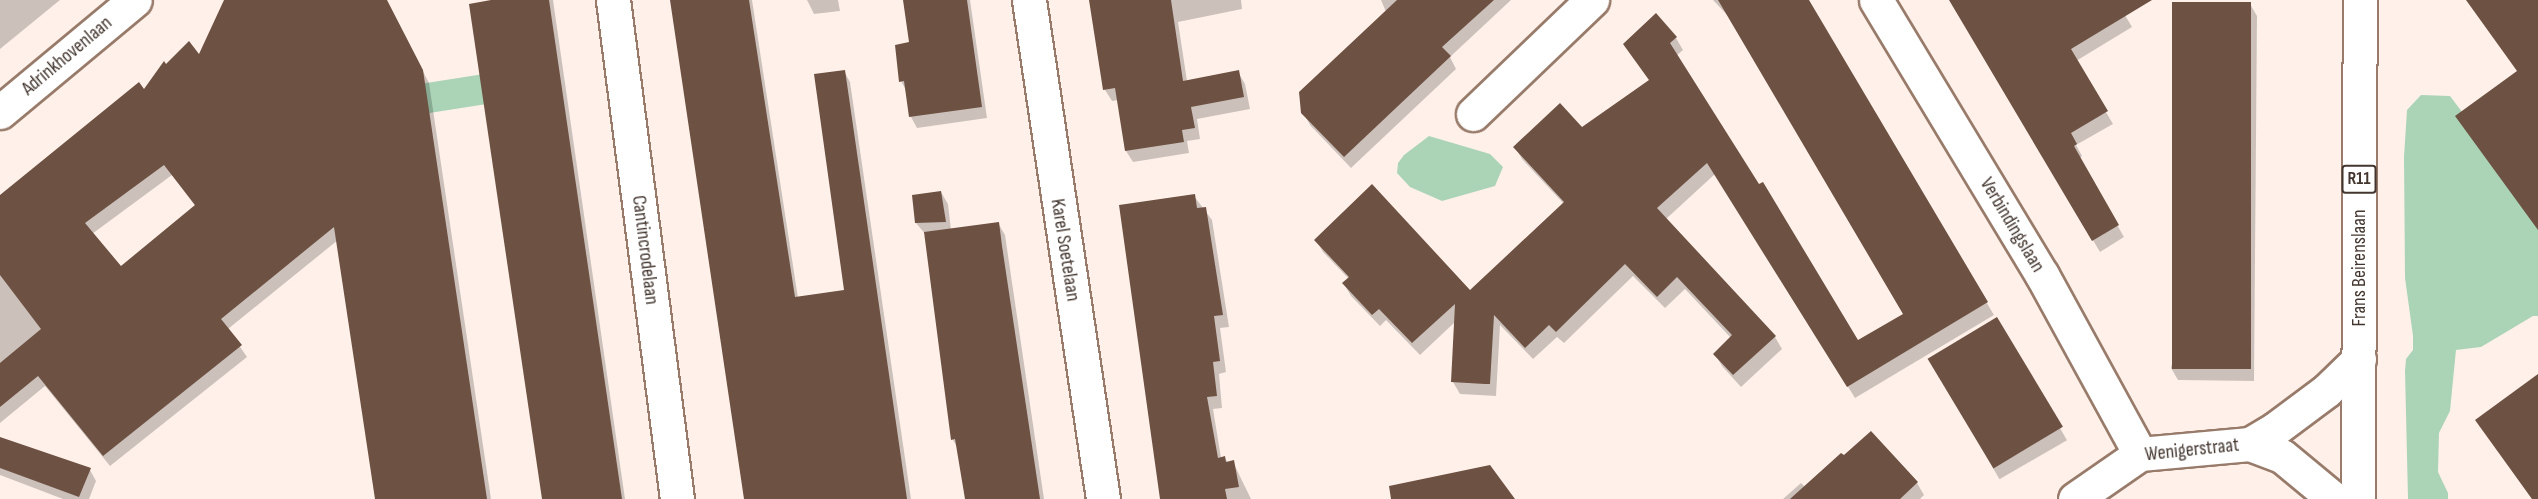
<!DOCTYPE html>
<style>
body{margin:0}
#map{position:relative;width:2538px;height:499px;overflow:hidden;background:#fff1ea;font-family:"Sofia Sans Condensed",sans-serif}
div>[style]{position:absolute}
.green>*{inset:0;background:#abd4b7;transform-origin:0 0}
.shadow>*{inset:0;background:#0003;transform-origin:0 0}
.building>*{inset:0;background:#6d5142;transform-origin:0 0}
.roads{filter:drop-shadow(2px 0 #987b6a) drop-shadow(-2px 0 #987b6a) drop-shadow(0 2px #987b6a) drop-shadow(0 -2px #987b6a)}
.minor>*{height:33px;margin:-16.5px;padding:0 16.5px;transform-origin:16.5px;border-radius:16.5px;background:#fff}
.major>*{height:33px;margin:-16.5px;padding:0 16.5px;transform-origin:16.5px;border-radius:16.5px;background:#fff}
span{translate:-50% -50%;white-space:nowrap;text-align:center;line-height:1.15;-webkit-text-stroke:6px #fff;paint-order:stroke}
.shield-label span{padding:2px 4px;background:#fff;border:2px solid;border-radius:4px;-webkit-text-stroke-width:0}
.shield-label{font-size:18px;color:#43362f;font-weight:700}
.street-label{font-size:20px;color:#43362f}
</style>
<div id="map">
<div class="green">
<i style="left:490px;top:73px;width:30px;height:95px;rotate:81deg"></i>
<i style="clip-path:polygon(2421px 95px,2450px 96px,2538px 212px,2538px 316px,2533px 316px,2481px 347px,2456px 350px,2450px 411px,2439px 433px,2438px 472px,2448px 493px,2448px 499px,2408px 499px,2405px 371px,2406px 359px,2413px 350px,2413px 336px,2405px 278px,2404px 157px,2407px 110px)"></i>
<i style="clip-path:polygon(1429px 136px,1490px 154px,1503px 167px,1495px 186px,1442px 201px,1410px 187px,1397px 173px,1398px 163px,1404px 155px)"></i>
</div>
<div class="shadow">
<i style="clip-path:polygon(0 0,60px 0,0 49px)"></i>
<i style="clip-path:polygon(evenodd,242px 0,386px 0,429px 83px,491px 499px,376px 499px,338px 240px,228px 329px,247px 357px,110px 466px,45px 386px,0 423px,0 196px,145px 92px,166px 66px,200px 57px,242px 0,172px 175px,196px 207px,120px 269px,92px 234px,172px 175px)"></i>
<i style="clip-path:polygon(503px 0,553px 0,625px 499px,544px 499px)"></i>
<i style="clip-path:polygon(672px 0,752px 0,798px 298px,845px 291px,844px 71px,850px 82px,911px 499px,745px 499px)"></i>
<i style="clip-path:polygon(807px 0,838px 0,840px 11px,814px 14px)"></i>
<i style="clip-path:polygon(905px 0,970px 0,987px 118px,917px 128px,911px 117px,907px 92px,901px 81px,911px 43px)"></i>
<i style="clip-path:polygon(1091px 0,1241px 0,1242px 9px,1178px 22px,1187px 81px,1238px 72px,1245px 84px,1250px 109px,1197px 119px,1200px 139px,1187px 141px,1189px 153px,1133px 162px,1126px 151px,1119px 100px,1112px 101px,1105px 90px)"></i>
<i style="clip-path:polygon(1381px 0,1511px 0,1450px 57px,1456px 69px,1351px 168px,1310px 125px,1303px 112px,1386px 12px)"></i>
<i style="clip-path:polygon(1713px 0,1807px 0,1994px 315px,1855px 398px,1715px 174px,1666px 219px,1775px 337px,1782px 349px,1741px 387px,1722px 366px,1715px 354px,1731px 338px,1685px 289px,1665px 308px,1633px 276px,1564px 343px,1557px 337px,1533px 359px,1500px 325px,1496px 396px,1460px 394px,1453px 382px,1455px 322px,1420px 355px,1386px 320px,1380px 326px,1351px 296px,1344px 284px,1349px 279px,1323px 252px,1316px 240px,1470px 292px,1564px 204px,1522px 159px,1515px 147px,1581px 129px,1650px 81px,1633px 57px,1676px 38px,1683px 50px,1676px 56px,1858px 342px,1905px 314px,1729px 17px)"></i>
<i style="clip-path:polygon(1951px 0,2116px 0,2132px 27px,2076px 61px,2113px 124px,2076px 145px,2082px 156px,2079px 159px,2124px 237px,2100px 252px)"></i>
<i style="clip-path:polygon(2250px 4px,2257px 16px,2254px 381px,2178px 380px,2171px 368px)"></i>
<i style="clip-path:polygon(941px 192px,948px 204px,951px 230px,998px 223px,1005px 235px,1044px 499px,966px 499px,959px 450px,953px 440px,926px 235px,916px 223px)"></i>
<i style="clip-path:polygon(1194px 196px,1212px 220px,1229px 327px,1220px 328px,1226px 372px,1219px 374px,1222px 408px,1213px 409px,1221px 458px,1225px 458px,1228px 463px,1233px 462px,1251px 499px,1163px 499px)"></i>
<i style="left:1997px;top:319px;width:140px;height:78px;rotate:60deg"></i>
<i style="clip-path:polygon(2538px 378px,2538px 499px,2532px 499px,2477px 421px)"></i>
<i style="clip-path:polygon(1871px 433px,1917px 483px,1924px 495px,1920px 499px,1783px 499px,1801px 483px,1805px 487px)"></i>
<i style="clip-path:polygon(0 439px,90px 470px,96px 481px,89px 499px,63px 499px,0 475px)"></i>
</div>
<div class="building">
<i style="clip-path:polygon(evenodd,224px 0,387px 0,423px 70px,487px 499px,375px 499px,334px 227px,221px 319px,242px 345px,103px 456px,38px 376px,0 407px,0 363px,41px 329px,0 275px,0 195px,139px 82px,144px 89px,164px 61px,166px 64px,189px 41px,199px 54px,224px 0,164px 165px,195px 205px,121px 266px,85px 223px,164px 165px)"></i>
<i style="clip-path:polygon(491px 0,549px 0,622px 499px,542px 499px,469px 4px)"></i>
<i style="clip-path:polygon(670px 0,749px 0,795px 297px,844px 290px,814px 74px,845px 70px,907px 499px,744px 499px)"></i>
<i style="clip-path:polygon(903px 0,967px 0,982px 107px,909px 117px,904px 81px,899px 82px,895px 45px,909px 42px)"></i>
<i style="clip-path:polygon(1089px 0,1171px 0,1183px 81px,1239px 70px,1244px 97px,1191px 107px,1195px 128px,1182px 130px,1184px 142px,1125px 151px,1115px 88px,1103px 90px)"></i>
<i style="clip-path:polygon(1397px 0,1494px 0,1442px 47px,1451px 56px,1344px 157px,1301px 113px,1299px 92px)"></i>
<i style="clip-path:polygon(1718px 0,1809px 0,1988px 302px,1847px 387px,1707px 163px,1657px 208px,1776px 336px,1733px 375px,1713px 354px,1732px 335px,1677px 277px,1657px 297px,1625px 264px,1556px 332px,1549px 325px,1525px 348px,1494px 315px,1490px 384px,1485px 384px,1451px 382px,1455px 304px,1412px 343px,1379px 309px,1372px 315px,1342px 283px,1349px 277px,1314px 240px,1372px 184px,1470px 290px,1564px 202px,1513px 147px,1560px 103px,1582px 127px,1649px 80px,1623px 44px,1656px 13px,1677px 37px,1670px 43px,1759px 184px,1763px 182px,1858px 340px,1903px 314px)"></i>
<i style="clip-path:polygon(1949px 0,2152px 0,2071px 49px,2108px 111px,2071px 133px,2077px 144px,2074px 146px,2119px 225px,2092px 241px)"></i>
<i style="clip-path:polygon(2466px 0,2538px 0,2538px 230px,2455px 116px,2517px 71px)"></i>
<i style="left:2172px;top:2px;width:79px;height:367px"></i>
<i style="clip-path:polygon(941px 191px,946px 222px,915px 223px,912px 195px)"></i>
<i style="clip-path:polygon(1195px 194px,1197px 208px,1206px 207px,1223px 315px,1214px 316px,1220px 361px,1213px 362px,1217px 396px,1207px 397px,1218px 458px,1225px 456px,1226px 462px,1234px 460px,1239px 487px,1225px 489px,1227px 499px,1160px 499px,1119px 205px)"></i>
<i style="clip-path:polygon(999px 222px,1002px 246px,1040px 499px,965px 499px,955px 439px,951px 440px,924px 232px)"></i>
<i style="left:1997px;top:317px;width:128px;height:81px;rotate:59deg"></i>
<i style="clip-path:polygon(2538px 374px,2538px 499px,2532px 499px,2475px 420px)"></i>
<i style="clip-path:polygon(1871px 431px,1918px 482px,1900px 499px,1790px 499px,1841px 453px,1844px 455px)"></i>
<i style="clip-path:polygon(0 437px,91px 468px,79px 497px,0 468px)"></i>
<i style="clip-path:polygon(1490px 465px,1515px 499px,1391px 499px,1389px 486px)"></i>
</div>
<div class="roads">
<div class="minor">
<i style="left:613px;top:0;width:503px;rotate:82.69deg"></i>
<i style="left:1029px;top:0;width:504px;rotate:81.56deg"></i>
<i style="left:1876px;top:0;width:321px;rotate:58.9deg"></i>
<i style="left:2042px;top:275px;width:204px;rotate:61.3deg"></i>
<i style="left:0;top:112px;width:175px;rotate:-39.7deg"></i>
<i style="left:1473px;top:114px;width:165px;rotate:-43.8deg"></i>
<i style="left:2250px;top:444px;width:34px;rotate:21deg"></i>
<i style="left:2282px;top:456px;width:67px;rotate:39.6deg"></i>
<i style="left:2075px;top:499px;width:79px;rotate:-34.7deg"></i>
<i style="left:2140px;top:454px;width:110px;rotate:-5.2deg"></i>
<i style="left:2250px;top:444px;width:29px;rotate:-31deg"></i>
<i style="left:2275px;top:429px;width:64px;rotate:-36.7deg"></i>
<i style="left:2326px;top:391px;width:46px;rotate:-44.1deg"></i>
</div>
<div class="major">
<i style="left:2358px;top:499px;width:499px;rotate:-89.8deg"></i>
</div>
</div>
<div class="shield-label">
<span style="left:2359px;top:179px">R11</span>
</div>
<div class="street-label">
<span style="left:67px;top:56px;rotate:-40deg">Adrinkhovenlaan</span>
<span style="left:2012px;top:225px;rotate:59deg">Verbindingslaan</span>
<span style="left:645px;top:250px;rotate:83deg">Cantincrodelaan</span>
<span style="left:1065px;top:250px;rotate:81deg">Karel Soetelaan</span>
<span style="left:2359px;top:268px;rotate:-90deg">Frans Beirenslaan</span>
<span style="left:2192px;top:450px;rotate:-6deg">Wenigerstraat</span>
</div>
</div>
